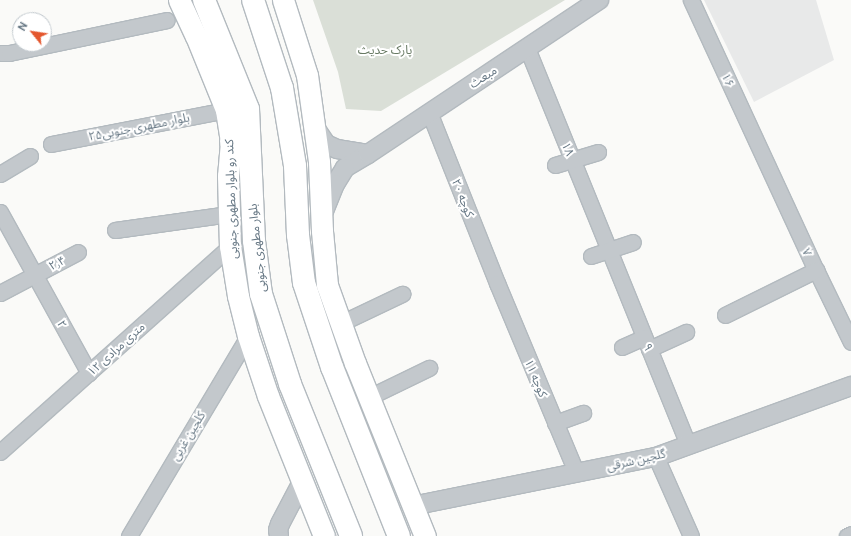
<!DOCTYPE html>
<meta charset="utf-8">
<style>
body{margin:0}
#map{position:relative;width:851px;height:536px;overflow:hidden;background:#fafaf8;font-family:Ubuntu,"Noto Sans Arabic",sans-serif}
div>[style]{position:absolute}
.built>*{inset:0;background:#e8e9e9}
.green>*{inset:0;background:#dadfd7}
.roads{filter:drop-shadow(1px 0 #b3babf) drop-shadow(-1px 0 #b3babf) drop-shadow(0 1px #b3babf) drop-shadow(0 -1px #b3babf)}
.minor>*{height:15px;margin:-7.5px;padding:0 7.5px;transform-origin:7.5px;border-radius:7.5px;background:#c3c8cc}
.tertiary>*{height:18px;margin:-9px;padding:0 9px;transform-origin:9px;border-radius:9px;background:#c3c8cc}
.secondary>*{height:21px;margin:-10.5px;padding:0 10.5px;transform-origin:10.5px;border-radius:10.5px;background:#fff}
.primary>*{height:22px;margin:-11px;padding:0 11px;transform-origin:11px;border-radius:11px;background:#fff}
span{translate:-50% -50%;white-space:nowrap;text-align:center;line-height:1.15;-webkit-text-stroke:4px #fff;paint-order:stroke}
.park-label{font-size:12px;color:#687a64}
.street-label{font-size:12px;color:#657683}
.north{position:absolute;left:12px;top:12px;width:40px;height:40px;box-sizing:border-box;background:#fff;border:1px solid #c1c8cd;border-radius:50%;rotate:300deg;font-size:11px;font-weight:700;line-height:16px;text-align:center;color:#657683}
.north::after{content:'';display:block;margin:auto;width:14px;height:18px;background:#e4572e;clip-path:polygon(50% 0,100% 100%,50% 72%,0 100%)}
</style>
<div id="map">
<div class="built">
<i style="clip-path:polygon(704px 0,816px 0,834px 60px,754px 102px)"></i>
</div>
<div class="green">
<i style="clip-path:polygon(313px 0,565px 0,381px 111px,346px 109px,338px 72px)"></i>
</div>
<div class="roads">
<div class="minor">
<i style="left:691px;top:0;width:298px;rotate:65.2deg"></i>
<i style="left:816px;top:270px;width:80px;rotate:64.1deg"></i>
<i style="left:527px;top:48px;width:428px;rotate:67.9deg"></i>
<i style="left:0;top:53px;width:9px"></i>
<i style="left:9px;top:53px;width:161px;rotate:-11.8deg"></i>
<i style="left:429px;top:112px;width:184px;rotate:68.3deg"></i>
<i style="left:497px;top:283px;width:205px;rotate:67.3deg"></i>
<i style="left:51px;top:144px;width:178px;rotate:-11deg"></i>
<i style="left:555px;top:165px;width:45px;rotate:-16.8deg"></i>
<i style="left:0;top:174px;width:35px;rotate:-31deg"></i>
<i style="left:0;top:212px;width:184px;rotate:61.1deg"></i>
<i style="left:115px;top:230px;width:115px;rotate:-8deg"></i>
<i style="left:591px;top:256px;width:44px;rotate:-18.4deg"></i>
<i style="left:0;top:293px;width:88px;rotate:-27.7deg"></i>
<i style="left:725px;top:315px;width:102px;rotate:-26.3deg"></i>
<i style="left:341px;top:323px;width:68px;rotate:-25.4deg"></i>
<i style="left:622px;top:347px;width:24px;rotate:-24deg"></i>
<i style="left:649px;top:349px;width:41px;rotate:-24.7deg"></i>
<i style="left:369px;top:397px;width:67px;rotate:-25.8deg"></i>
<i style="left:555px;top:423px;width:30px;rotate:-20deg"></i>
<i style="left:0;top:452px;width:309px;rotate:-41.8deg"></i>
<i style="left:656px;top:457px;width:86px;rotate:66.1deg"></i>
<i style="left:129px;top:536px;width:233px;rotate:-59.2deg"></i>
<i style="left:847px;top:536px;width:4px;rotate:-27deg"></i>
</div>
<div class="tertiary">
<i style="left:314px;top:126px;width:22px;rotate:56deg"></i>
<i style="left:326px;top:144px;width:12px;rotate:24deg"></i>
<i style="left:337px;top:149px;width:31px;rotate:9deg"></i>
<i style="left:368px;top:154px;width:27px;rotate:149deg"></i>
<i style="left:345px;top:168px;width:19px;rotate:122deg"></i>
<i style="left:335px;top:184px;width:35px;rotate:112deg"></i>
<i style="left:368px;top:154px;width:278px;rotate:-33.7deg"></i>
<i style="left:412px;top:506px;width:249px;rotate:-11.4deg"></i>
<i style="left:656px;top:457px;width:208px;rotate:-20deg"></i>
<i style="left:279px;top:536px;width:6px;rotate:-99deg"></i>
<i style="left:278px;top:530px;width:6px;rotate:-72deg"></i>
<i style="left:280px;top:524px;width:47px;rotate:-62.4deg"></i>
</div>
<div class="secondary">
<i style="left:179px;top:0;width:40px;rotate:65deg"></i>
<i style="left:196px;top:36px;width:80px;rotate:67.9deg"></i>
<i style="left:226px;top:110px;width:32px;rotate:81deg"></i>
<i style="left:231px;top:142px;width:34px;rotate:95deg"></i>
<i style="left:228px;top:176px;width:70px;rotate:88.4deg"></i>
<i style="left:230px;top:246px;width:51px;rotate:80.9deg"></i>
<i style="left:238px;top:296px;width:41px;rotate:76deg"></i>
<i style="left:248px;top:336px;width:63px;rotate:71.6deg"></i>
<i style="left:268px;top:396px;width:151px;rotate:68.2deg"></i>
<i style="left:283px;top:0;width:79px;rotate:72.3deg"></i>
<i style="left:307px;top:75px;width:88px;rotate:82.1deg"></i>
<i style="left:319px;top:162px;width:69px;rotate:87.5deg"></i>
<i style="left:322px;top:231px;width:54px;rotate:84.7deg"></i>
<i style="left:327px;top:285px;width:83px;rotate:70.3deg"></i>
<i style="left:355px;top:363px;width:187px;rotate:68deg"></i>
</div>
<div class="primary">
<i style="left:204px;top:0;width:118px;rotate:68deg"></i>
<i style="left:248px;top:109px;width:132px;rotate:87.4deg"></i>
<i style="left:254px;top:241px;width:53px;rotate:82.5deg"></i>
<i style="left:261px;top:294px;width:95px;rotate:72.1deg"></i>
<i style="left:290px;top:384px;width:164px;rotate:68.1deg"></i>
<i style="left:253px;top:0;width:93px;rotate:71.8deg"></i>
<i style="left:282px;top:88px;width:79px;rotate:80.5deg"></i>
<i style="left:295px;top:166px;width:69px;rotate:87.5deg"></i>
<i style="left:298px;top:235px;width:48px;rotate:82.9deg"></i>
<i style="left:304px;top:283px;width:89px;rotate:71.6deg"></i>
<i style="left:332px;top:367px;width:182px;rotate:68.4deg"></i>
<i style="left:231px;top:142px;width:36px;rotate:-63deg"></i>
</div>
</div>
<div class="park-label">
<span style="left:385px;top:50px">پارک حدیث</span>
</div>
<div class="street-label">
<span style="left:483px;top:77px;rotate:-33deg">مبعث</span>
<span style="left:728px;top:80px;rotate:65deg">۱۶</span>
<span style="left:139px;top:127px;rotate:-11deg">بلوار مطهری جنوبی۲۵</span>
<span style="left:568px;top:149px;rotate:68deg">۱۸</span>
<span style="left:463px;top:198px;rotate:68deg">کوچه ۲۰</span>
<span style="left:231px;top:199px;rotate:-92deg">کند رو بلوار مطهری جنوبی</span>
<span style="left:257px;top:248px;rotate:-96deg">بلوار مطهری جنوبی</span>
<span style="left:807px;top:252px;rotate:65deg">۷</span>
<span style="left:57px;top:263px;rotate:-28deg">۲٫۴</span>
<span style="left:62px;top:324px;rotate:62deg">۲</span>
<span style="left:648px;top:347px;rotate:67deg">۹</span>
<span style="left:116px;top:349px;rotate:-42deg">۱۲ متری مرادی</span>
<span style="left:536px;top:378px;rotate:67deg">کوچه ۱۱</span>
<span style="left:188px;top:436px;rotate:-59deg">کلچین غربی</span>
<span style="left:636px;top:460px;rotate:-13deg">گلچین شرقی</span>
</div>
<div class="north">N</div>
</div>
